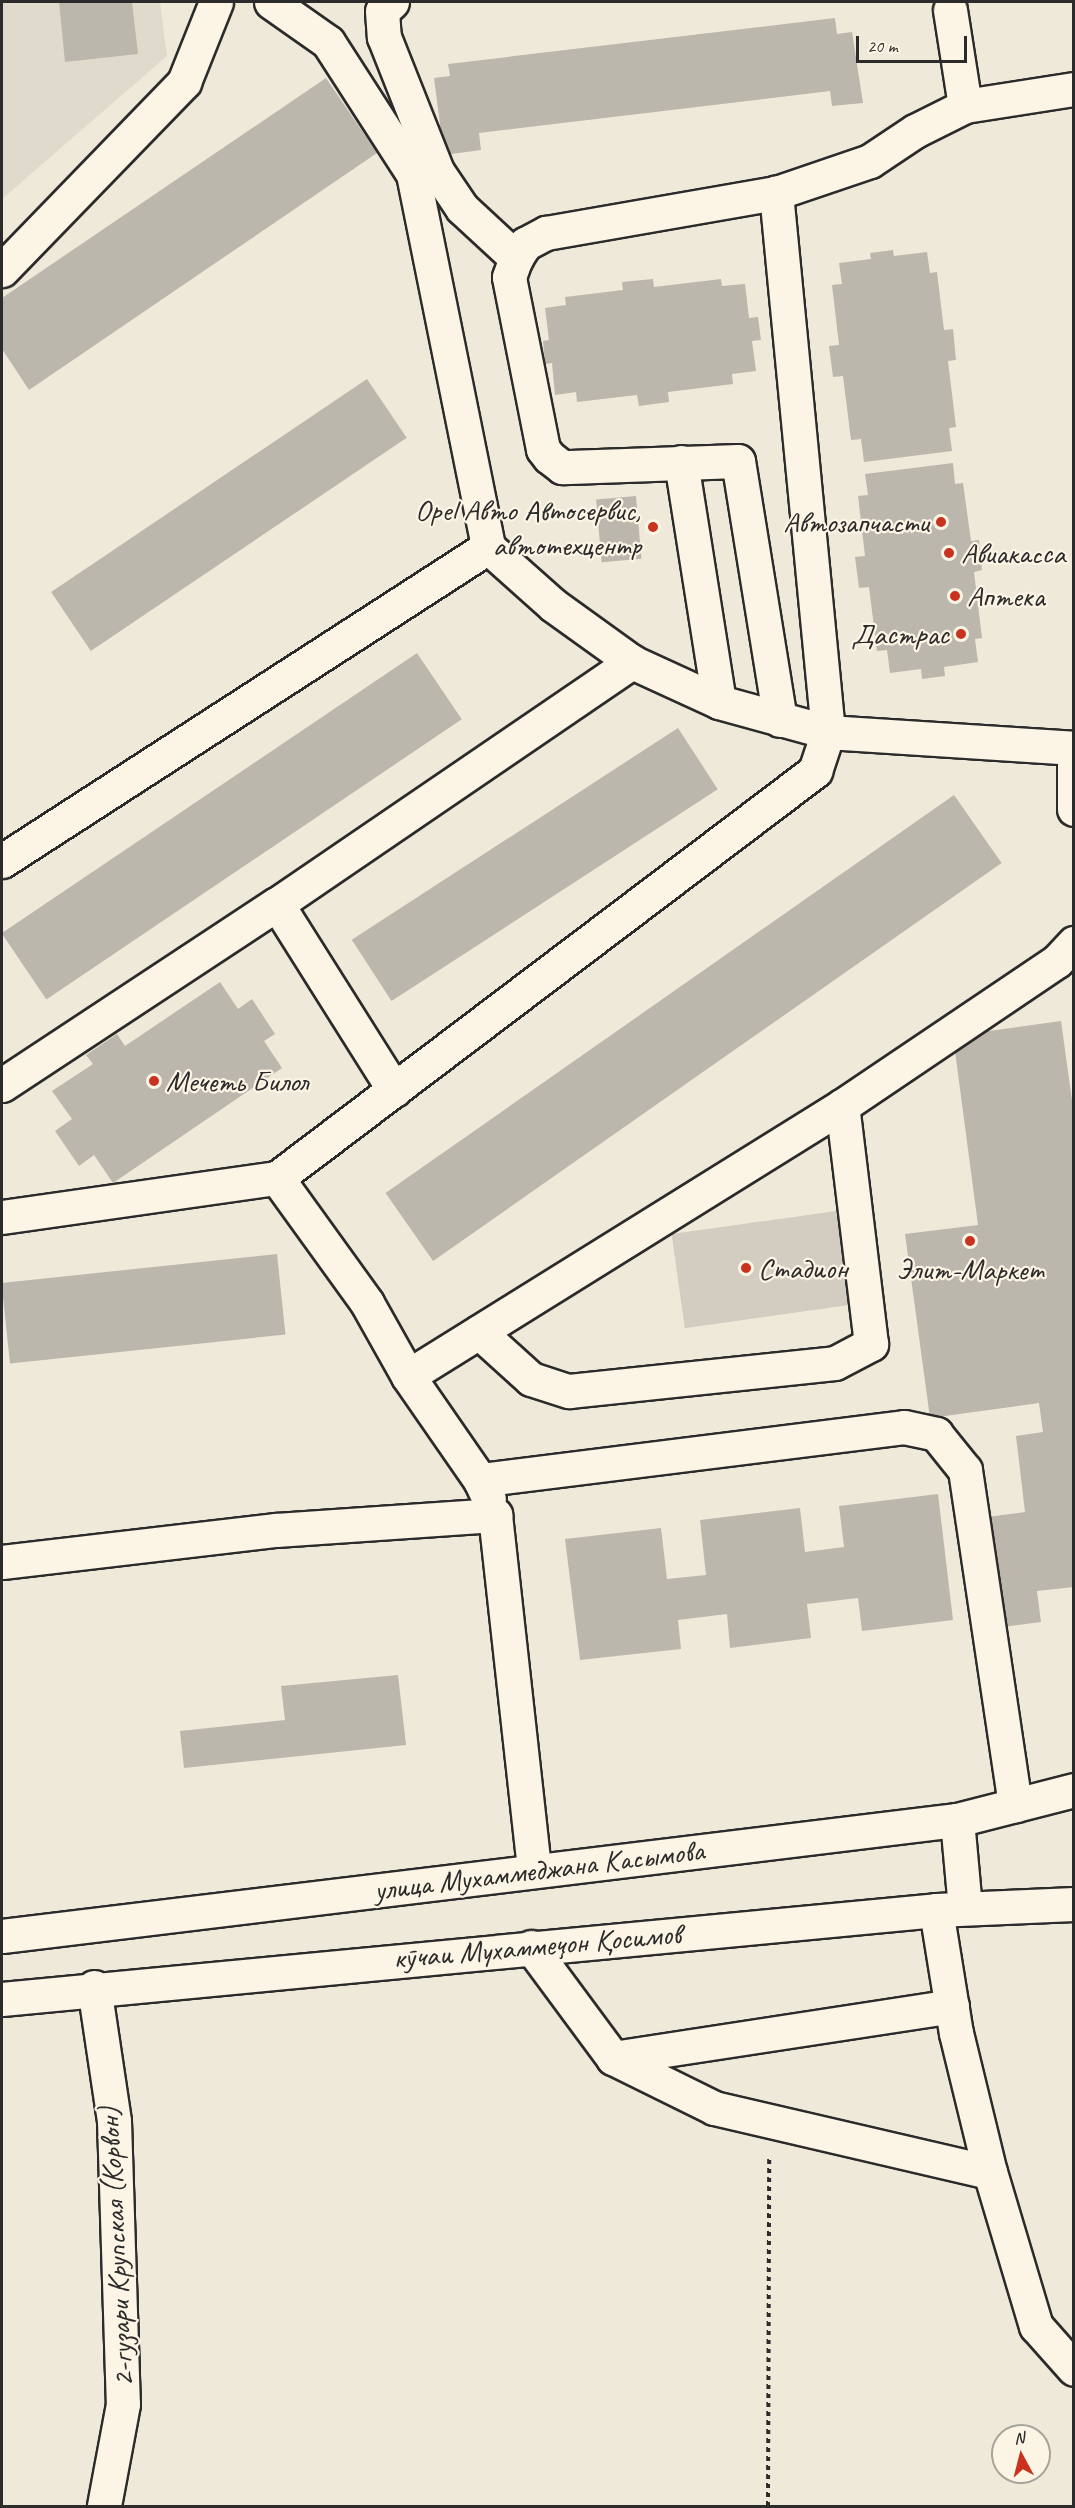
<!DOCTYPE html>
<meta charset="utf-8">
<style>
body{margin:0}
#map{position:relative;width:1075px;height:2508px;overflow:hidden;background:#efe9da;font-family:Caveat,sans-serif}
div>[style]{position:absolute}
.built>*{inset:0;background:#e0dacc}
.green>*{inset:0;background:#d2cdc0;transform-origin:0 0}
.building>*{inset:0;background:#bcb7ac;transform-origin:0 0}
.path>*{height:4px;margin-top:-2px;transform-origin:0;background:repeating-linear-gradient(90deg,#2b2b2b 0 4.5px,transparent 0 9px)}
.roads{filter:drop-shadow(2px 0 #2b2b2b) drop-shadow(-2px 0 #2b2b2b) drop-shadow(0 2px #2b2b2b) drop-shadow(0 -2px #2b2b2b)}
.minor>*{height:33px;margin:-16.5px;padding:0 16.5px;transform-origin:16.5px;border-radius:16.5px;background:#fcf5e5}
.major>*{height:33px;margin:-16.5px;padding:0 16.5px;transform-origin:16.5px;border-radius:16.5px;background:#fcf5e5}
.dots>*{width:16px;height:16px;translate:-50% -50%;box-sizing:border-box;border:3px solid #fcf5e5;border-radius:50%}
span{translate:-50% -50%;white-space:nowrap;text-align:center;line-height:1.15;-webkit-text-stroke:4.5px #fcf5e5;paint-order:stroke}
.poi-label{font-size:30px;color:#2b2b2b}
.right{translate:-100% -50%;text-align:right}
.left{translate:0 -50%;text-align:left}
.street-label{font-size:30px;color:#2b2b2b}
.frame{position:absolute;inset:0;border:3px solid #2b2b2b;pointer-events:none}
.north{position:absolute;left:991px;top:2424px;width:60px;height:60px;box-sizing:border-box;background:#fcf5e5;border:2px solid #a8a49b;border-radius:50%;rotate:353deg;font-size:16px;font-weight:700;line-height:24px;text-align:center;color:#2b2b2b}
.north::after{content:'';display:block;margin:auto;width:21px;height:27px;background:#c8321e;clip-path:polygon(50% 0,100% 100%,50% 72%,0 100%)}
.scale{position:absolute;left:856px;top:36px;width:111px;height:27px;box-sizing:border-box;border:3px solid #2b2b2b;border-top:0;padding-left:8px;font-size:18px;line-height:21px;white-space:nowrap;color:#2b2b2b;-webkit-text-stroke:4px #fcf5e5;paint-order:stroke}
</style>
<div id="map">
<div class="built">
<i style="clip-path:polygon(2px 2px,160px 2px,167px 56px,2px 199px)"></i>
</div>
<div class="green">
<i style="left:836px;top:1211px;width:95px;height:166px;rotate:82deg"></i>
</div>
<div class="building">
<i style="clip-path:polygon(59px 2px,132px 2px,138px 54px,65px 62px)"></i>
<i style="clip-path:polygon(835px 18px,837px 34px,852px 32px,863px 103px,832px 106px,830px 91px,479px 133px,481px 150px,444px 155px,434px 78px,450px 76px,448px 64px)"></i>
<i style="clip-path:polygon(326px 78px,377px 153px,29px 390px,2px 349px,2px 298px)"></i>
<i style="clip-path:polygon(893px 250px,894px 256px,927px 252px,930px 273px,937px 272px,944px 330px,953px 329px,956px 360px,948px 361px,956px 427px,949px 428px,952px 451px,864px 462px,861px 439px,851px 440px,843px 376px,833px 377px,829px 346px,839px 345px,832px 285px,842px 284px,839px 263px,871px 259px,870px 253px)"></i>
<i style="clip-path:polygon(653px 279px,654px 287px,721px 279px,722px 286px,745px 284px,749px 318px,758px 317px,761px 340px,752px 341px,756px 371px,732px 374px,733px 384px,668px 392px,669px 402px,639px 406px,637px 395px,577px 402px,576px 392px,555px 395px,552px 363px,545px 364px,543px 341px,549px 340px,545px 308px,566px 305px,565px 297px,623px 290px,622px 282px)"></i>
<i style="left:367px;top:379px;width:71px;height:381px;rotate:56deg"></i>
<i style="clip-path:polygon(953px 463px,955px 484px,963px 483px,971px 541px,979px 540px,982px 570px,974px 572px,982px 638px,975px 639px,978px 662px,944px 667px,945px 676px,922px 679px,921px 669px,890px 673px,887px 650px,877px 651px,869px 587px,859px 588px,855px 557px,865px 556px,858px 496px,868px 495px,865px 474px)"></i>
<i style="left:636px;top:496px;width:63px;height:40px;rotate:85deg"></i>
<i style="left:417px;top:653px;width:80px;height:501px;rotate:56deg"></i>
<i style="left:678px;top:728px;width:73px;height:389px;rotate:57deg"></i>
<i style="left:954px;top:795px;width:83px;height:694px;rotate:55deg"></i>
<i style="clip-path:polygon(220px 982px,238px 1009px,252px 999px,275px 1034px,264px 1041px,282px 1068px,113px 1183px,94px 1155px,79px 1166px,55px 1131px,72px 1119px,52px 1091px,93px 1064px,86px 1055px,117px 1034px,125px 1046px)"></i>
<i style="clip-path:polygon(1061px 1021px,1074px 1115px,1074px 1587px,1037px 1591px,1041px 1622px,1002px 1627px,987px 1517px,1025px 1512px,1016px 1436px,1043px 1432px,1039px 1403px,930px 1418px,905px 1234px,978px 1225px,953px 1036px)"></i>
<i style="left:277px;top:1254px;width:81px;height:277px;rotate:84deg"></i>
<i style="clip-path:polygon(938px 1494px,953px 1620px,862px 1631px,858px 1598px,807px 1604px,811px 1638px,730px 1648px,727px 1614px,678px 1620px,681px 1649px,580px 1660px,565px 1539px,661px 1528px,667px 1579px,706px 1575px,700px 1520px,800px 1508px,805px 1552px,844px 1547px,839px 1506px)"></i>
<i style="clip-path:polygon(398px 1675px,406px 1745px,184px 1768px,180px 1731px,285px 1720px,281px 1686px)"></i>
</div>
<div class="path">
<i style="left:768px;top:2506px;width:349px;rotate:-89.8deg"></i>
</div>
<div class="roads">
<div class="minor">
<i style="left:271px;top:2px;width:70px;rotate:35.1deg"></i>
<i style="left:328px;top:42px;width:157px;rotate:57.2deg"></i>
<i style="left:413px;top:174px;width:380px;rotate:78.6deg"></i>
<i style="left:488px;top:547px;width:87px;rotate:41.7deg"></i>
<i style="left:553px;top:605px;width:97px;rotate:35.8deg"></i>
<i style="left:632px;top:662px;width:96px;rotate:24.7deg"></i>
<i style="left:719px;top:702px;width:113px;rotate:15.4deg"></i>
<i style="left:828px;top:732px;width:246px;rotate:3.7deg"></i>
<i style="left:392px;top:2px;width:13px;rotate:138deg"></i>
<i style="left:382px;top:11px;width:26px;rotate:86deg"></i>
<i style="left:384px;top:37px;width:144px;rotate:68.4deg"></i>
<i style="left:437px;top:171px;width:45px;rotate:56deg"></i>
<i style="left:462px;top:208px;width:74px;rotate:42.8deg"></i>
<i style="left:950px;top:10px;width:97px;rotate:81.1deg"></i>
<i style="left:2px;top:270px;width:262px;rotate:-45.9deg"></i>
<i style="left:184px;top:82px;width:86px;rotate:-68.2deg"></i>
<i style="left:681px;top:462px;width:243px;rotate:81deg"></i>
<i style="left:780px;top:720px;width:262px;rotate:-99.2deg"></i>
<i style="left:738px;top:461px;width:176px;rotate:178deg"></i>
<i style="left:562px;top:467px;width:16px;rotate:-142deg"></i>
<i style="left:549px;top:457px;width:10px;rotate:-127deg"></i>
<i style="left:543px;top:449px;width:175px;rotate:-101.2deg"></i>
<i style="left:509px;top:277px;width:20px;rotate:-70deg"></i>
<i style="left:516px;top:258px;width:17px;rotate:-57deg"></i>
<i style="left:525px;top:244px;width:24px;rotate:-28deg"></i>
<i style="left:546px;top:233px;width:233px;rotate:-9.9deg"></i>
<i style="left:776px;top:193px;width:99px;rotate:-18.8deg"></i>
<i style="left:870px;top:161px;width:54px;rotate:-33.7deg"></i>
<i style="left:915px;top:131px;width:56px;rotate:-26.6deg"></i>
<i style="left:965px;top:106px;width:110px;rotate:-8.9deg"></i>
<i style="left:1074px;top:748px;width:61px;rotate:90deg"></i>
<i style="left:2px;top:861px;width:579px;rotate:-32.87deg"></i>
<i style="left:277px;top:904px;width:220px;rotate:57.8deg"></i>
<i style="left:2px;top:1085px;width:329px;rotate:-33.4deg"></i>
<i style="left:277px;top:904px;width:430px;rotate:-34.3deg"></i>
<i style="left:277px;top:1178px;width:154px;rotate:54.2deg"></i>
<i style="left:367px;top:1303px;width:84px;rotate:60.7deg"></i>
<i style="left:408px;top:1376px;width:126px;rotate:55.3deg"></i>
<i style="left:480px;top:1480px;width:21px;rotate:65deg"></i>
<i style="left:2px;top:1217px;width:278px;rotate:-8.1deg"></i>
<i style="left:277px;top:1178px;width:675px;rotate:-37.11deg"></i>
<i style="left:815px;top:771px;width:41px;rotate:-71.6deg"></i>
<i style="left:828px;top:732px;width:542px;rotate:-95.51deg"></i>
<i style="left:479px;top:1332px;width:70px;rotate:42.1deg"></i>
<i style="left:531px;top:1379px;width:40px;rotate:18deg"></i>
<i style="left:569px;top:1391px;width:267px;rotate:-6deg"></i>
<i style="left:835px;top:1363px;width:41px;rotate:-27.8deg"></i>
<i style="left:871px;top:1344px;width:240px;rotate:-96.9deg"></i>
<i style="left:408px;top:1376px;width:511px;rotate:-31.89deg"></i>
<i style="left:842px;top:1106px;width:259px;rotate:-34deg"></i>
<i style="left:1057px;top:961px;width:25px;rotate:-47deg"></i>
<i style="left:480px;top:1480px;width:427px;rotate:-7.1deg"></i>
<i style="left:904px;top:1427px;width:33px;rotate:12deg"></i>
<i style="left:936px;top:1434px;width:46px;rotate:51.1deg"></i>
<i style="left:965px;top:1470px;width:339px;rotate:81.5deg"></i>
<i style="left:2px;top:1562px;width:276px;rotate:-6.7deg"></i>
<i style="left:276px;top:1530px;width:220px;rotate:-3.9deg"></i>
<i style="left:495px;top:1515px;width:358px;rotate:83.7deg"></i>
<i style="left:936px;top:1910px;width:125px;rotate:80.8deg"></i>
<i style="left:956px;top:2033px;width:143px;rotate:76.3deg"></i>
<i style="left:990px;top:2172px;width:161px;rotate:73.4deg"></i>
<i style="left:1036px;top:2326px;width:57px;rotate:48.5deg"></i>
<i style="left:531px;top:1947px;width:138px;rotate:53.5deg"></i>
<i style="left:613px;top:2058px;width:113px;rotate:26.3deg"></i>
<i style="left:714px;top:2108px;width:283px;rotate:13.1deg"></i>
<i style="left:94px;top:1987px;width:135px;rotate:81.5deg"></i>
<i style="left:114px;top:2121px;width:283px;rotate:88.2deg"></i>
<i style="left:123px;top:2404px;width:104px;rotate:100.6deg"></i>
<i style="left:613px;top:2058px;width:343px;rotate:-8.7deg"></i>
</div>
<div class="major">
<i style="left:957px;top:1820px;width:88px;rotate:84.8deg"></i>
<i style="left:2px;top:1936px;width:962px;rotate:-6.93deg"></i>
<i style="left:957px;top:1820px;width:121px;rotate:-14.4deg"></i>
<i style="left:2px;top:1999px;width:938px;rotate:-5.44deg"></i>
<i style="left:936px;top:1910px;width:138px;rotate:-2.5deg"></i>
</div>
</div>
<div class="dots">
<i style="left:941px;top:522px;background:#c8321e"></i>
<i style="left:653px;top:527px;background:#c8321e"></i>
<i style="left:949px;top:553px;background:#c8321e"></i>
<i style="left:955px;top:596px;background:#c8321e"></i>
<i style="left:961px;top:634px;background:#c8321e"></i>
<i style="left:154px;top:1081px;background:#c8321e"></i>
<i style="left:970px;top:1241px;background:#c8321e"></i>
<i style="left:746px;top:1268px;background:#c8321e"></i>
</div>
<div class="poi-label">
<span class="right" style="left:641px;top:527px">Opel Авто Автосервис,<br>автотехцентр</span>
<span class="right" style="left:929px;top:522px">Автозапчасти</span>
<span class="left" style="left:961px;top:553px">Авиакасса</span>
<span class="left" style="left:967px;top:596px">Аптека</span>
<span class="right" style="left:949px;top:634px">Дастрас</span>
<span class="left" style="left:166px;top:1081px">Мечеть Билол</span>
<span class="left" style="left:758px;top:1268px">Стадион</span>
<span style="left:970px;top:1269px">Элит-Маркет</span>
</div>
<div class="street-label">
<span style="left:539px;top:1870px;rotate:-7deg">улица Мухаммеджана Касымова</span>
<span style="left:537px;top:1946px;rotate:-5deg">кӯчаи Мухаммеҷон Қосимов</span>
<span style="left:116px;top:2247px;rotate:-93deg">2-гузари Крупская (Корвон)</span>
</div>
<div class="frame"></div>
<div class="north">N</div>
<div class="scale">20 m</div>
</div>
